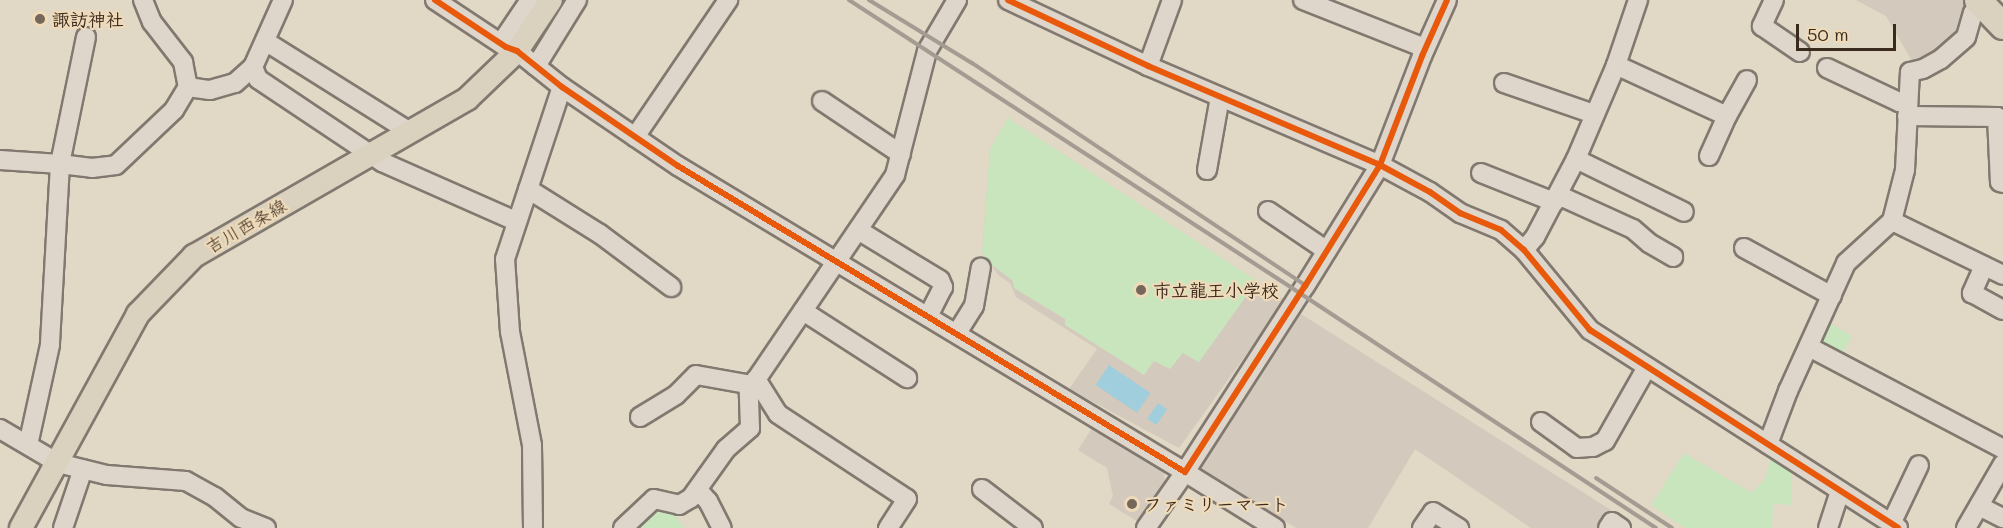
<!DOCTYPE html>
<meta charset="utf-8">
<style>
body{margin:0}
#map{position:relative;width:2003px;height:528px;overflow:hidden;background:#e2d8c6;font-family:Mali,"Klee One",sans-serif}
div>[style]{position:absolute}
.built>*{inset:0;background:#d3c9bc}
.green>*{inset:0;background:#c8e5bd}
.water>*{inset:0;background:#a0cedc;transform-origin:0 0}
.roads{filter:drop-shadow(2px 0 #81796f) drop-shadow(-2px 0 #81796f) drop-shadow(0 2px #81796f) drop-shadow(0 -2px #81796f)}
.minor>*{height:18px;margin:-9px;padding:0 9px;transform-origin:9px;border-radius:9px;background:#ded6ca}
.major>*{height:22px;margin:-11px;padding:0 11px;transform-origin:11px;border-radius:11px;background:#dad2be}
.highway>*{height:26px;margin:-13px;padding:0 13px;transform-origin:13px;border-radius:13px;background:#dad2be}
.rail>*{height:4px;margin:-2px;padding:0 2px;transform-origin:2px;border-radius:2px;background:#a49c92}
.cycleway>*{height:6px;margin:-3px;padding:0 3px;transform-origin:3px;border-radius:3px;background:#e8590c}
.dots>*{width:16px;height:16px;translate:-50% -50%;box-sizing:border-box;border:3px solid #efdbb9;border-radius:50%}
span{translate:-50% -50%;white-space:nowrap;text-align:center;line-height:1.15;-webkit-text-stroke:4.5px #efdbb9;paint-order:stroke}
.poi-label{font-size:18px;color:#3b2a1e;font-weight:700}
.left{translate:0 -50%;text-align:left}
.street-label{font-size:18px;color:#3b2a1e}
.scale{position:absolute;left:1796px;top:24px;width:100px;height:27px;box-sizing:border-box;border:3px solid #3b2a1e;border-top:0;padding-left:8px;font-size:18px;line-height:21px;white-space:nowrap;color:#3b2a1e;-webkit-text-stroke:4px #efdbb9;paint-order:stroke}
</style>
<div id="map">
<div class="built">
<i style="clip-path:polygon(1856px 0,1963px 0,1971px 11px,1963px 34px,1916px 68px,1886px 16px)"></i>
<i style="clip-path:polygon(1008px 118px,1285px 300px,1179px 448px,1069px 389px,1097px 349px,1016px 297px,1010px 283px,999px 276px,982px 252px,990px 149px)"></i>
<i style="clip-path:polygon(1301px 314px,1611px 510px,1598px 528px,1531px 528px,1415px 449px,1368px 528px,1296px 528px,1201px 468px)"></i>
<i style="clip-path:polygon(1092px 428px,1163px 471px,1166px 485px,1142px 524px,1109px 504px,1113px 496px,1107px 468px,1078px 450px)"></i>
</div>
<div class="green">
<i style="clip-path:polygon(1008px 118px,1257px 281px,1199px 362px,1183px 353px,1170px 369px,1154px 361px,1144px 375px,1065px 325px,1065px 319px,1014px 288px,1013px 281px,987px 261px,982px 252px,990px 149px)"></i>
<i style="clip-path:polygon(1830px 323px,1852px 336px,1840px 358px,1824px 351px,1820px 340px)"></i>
<i style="clip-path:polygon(1684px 453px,1752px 493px,1765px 479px,1771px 457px,1791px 472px,1792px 505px,1773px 504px,1772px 528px,1685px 528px,1651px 505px)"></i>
<i style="clip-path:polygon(656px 501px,680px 513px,677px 519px,685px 528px,636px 528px)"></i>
</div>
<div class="water">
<i style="left:1109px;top:365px;width:50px;height:24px;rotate:34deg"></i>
<i style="left:1158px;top:403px;width:11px;height:19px;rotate:34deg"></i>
</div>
<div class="roads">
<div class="minor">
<i style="left:143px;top:0;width:24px;rotate:68deg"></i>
<i style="left:152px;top:22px;width:51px;rotate:52.2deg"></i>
<i style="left:183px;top:62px;width:25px;rotate:79deg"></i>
<i style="left:188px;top:87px;width:22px;rotate:8deg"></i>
<i style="left:210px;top:90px;width:26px;rotate:-16deg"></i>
<i style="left:235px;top:83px;width:24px;rotate:-42deg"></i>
<i style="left:253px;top:67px;width:73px;rotate:-65.9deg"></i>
<i style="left:435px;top:0;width:85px;rotate:33.5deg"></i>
<i style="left:506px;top:47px;width:12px;rotate:20deg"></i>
<i style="left:517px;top:51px;width:58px;rotate:38.7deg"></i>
<i style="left:562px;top:87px;width:140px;rotate:34.3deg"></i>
<i style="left:678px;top:166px;width:592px;rotate:31.11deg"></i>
<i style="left:1185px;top:472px;width:221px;rotate:-57.2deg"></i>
<i style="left:1305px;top:286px;width:142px;rotate:-58.2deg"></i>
<i style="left:1380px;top:165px;width:117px;rotate:-68.9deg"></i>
<i style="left:1422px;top:56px;width:61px;rotate:-65.9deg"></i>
<i style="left:1008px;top:0;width:155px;rotate:25.2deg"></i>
<i style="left:1148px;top:66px;width:252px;rotate:23.1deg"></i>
<i style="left:1380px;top:165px;width:57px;rotate:28.4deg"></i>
<i style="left:1430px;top:192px;width:37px;rotate:35deg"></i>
<i style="left:1460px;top:213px;width:44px;rotate:22.5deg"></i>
<i style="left:1501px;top:230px;width:30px;rotate:41deg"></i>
<i style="left:1524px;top:250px;width:104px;rotate:50.5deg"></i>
<i style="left:1590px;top:330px;width:366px;rotate:32.7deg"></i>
<i style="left:1303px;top:0;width:131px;rotate:21.5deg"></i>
<i style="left:1774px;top:0;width:29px;rotate:115deg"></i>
<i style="left:1762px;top:26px;width:46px;rotate:34.4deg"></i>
<i style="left:86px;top:37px;width:130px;rotate:101.6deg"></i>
<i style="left:60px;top:164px;width:32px;rotate:7deg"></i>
<i style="left:92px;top:168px;width:24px;rotate:-7deg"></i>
<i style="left:116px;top:165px;width:80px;rotate:-43.5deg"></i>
<i style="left:174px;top:110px;width:27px;rotate:-59deg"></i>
<i style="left:265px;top:41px;width:171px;rotate:32.1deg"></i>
<i style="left:501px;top:43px;width:52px;rotate:-56deg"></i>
<i style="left:1616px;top:65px;width:122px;rotate:24.7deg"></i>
<i style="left:1727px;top:116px;width:41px;rotate:-60.9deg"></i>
<i style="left:536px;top:66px;width:78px;rotate:-58.2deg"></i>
<i style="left:1148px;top:66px;width:70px;rotate:-70deg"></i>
<i style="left:253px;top:67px;width:13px;rotate:67deg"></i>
<i style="left:258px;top:79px;width:149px;rotate:33.8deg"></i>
<i style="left:382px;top:162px;width:146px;rotate:23.8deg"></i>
<i style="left:1827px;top:68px;width:80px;rotate:25.3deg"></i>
<i style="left:1899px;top:102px;width:8px"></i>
<i style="left:1504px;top:83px;width:95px;rotate:19deg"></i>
<i style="left:822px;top:101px;width:95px;rotate:33.9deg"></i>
<i style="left:1907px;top:116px;width:90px;rotate:0.6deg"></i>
<i style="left:1997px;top:117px;width:7px;rotate:27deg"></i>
<i style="left:1997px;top:117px;width:65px;rotate:87.4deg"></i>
<i style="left:2000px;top:182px;width:3px;rotate:18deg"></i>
<i style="left:635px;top:137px;width:166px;rotate:-55.8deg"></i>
<i style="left:1709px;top:156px;width:44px;rotate:-65.8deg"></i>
<i style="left:1576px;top:159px;width:120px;rotate:26.1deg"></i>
<i style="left:0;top:160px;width:60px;rotate:3.8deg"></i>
<i style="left:60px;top:164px;width:181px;rotate:93.2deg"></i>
<i style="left:50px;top:345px;width:102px;rotate:102.4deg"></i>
<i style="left:1207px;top:170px;width:74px;rotate:-79.9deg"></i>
<i style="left:1481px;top:173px;width:79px;rotate:21.7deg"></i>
<i style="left:528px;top:189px;width:85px;rotate:32deg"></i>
<i style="left:600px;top:234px;width:89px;rotate:36.7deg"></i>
<i style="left:1558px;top:195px;width:82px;rotate:24.4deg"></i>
<i style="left:1633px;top:229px;width:21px;rotate:41deg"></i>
<i style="left:1649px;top:243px;width:28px;rotate:30deg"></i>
<i style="left:1268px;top:211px;width:71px;rotate:34.1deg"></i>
<i style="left:1892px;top:221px;width:123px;rotate:25.9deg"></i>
<i style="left:858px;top:230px;width:96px;rotate:31.4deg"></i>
<i style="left:940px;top:280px;width:8px;rotate:67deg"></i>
<i style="left:943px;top:287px;width:33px;rotate:117deg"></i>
<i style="left:1744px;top:248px;width:100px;rotate:28.6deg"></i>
<i style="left:1524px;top:250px;width:17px;rotate:-50deg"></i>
<i style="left:1535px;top:237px;width:88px;rotate:-62.3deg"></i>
<i style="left:1576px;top:159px;width:102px;rotate:-66.9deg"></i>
<i style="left:1616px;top:65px;width:69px;rotate:-71.3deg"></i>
<i style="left:1984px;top:266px;width:30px;rotate:114deg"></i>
<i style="left:1972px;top:293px;width:35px;rotate:29deg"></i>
<i style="left:803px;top:311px;width:124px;rotate:32.8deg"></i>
<i style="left:957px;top:333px;width:32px;rotate:-58deg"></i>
<i style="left:974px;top:306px;width:39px;rotate:-80deg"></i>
<i style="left:1809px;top:347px;width:219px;rotate:27.7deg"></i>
<i style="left:756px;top:379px;width:41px;rotate:57.8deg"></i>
<i style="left:778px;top:414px;width:154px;rotate:33.4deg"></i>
<i style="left:907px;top:499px;width:35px;rotate:123deg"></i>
<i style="left:640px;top:417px;width:42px;rotate:-31.4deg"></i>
<i style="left:676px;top:395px;width:28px;rotate:-45deg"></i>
<i style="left:696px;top:375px;width:57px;rotate:10.1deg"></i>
<i style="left:1541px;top:422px;width:44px;rotate:35.8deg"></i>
<i style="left:1577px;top:448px;width:16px;rotate:-4deg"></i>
<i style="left:1593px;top:447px;width:13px;rotate:-27deg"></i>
<i style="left:1605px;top:441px;width:85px;rotate:-60.4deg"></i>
<i style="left:0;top:429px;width:67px;rotate:30.4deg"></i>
<i style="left:58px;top:463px;width:50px;rotate:13.8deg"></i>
<i style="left:107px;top:475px;width:79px;rotate:4.3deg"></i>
<i style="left:186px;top:481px;width:33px;rotate:29deg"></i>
<i style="left:215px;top:497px;width:33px;rotate:39deg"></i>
<i style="left:241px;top:518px;width:27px;rotate:22deg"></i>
<i style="left:1768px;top:444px;width:57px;rotate:-69.3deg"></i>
<i style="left:1788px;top:391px;width:141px;rotate:-65.6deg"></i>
<i style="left:1846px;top:263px;width:62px;rotate:-42.4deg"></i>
<i style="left:1892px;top:221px;width:53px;rotate:-75.7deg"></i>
<i style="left:1905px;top:170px;width:98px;rotate:-87.1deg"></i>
<i style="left:1910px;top:72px;width:13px;rotate:-13deg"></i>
<i style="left:1923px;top:69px;width:21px;rotate:-29deg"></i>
<i style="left:1941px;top:59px;width:33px;rotate:-41deg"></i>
<i style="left:1966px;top:37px;width:25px;rotate:-74deg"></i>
<i style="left:1973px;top:13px;width:12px;rotate:-42deg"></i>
<i style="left:982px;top:489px;width:64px;rotate:37.4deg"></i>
<i style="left:698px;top:490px;width:15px;rotate:48deg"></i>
<i style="left:708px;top:501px;width:30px;rotate:63deg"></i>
<i style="left:1979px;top:506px;width:27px;rotate:27deg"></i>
<i style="left:1891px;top:524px;width:65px;rotate:-64.6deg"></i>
<i style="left:63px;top:528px;width:62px;rotate:-71.3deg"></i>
<i style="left:533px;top:528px;width:83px;rotate:-90.7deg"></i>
<i style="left:532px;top:445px;width:115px;rotate:-101deg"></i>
<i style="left:510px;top:332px;width:73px;rotate:-93.9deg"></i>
<i style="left:505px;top:259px;width:181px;rotate:-71.7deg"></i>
<i style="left:623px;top:528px;width:42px;rotate:-43.1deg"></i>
<i style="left:654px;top:499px;width:26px;rotate:13deg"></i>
<i style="left:679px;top:505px;width:14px;rotate:-30deg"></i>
<i style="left:691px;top:498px;width:60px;rotate:-54.5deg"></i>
<i style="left:726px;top:449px;width:32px;rotate:-41deg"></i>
<i style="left:750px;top:428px;width:38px;rotate:-92deg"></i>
<i style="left:749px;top:390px;width:260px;rotate:-55.8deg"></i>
<i style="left:895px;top:175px;width:128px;rotate:-75.5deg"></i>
<i style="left:927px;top:51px;width:59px;rotate:-59.5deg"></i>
<i style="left:1146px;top:528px;width:68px;rotate:-55.1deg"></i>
<i style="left:1185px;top:472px;width:106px;rotate:31.9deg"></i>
<i style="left:1422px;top:528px;width:19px;rotate:-55deg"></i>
<i style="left:1433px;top:512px;width:31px;rotate:32deg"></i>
<i style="left:1608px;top:528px;width:7px;rotate:-56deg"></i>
<i style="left:1612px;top:522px;width:11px;rotate:34deg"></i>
<i style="left:1828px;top:528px;width:39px;rotate:-72deg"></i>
<i style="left:1966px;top:528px;width:74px;rotate:-60deg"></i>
</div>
<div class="major">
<i style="left:21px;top:528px;width:244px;rotate:-61.3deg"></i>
<i style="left:138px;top:314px;width:81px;rotate:-46deg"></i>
<i style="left:194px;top:256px;width:315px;rotate:-29.9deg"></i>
<i style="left:467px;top:99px;width:69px;rotate:-43.8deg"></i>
<i style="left:517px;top:51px;width:61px;rotate:-56.3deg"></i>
</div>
<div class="highway">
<i style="left:1978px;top:0;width:36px;rotate:46deg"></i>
</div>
</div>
<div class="rail">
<i style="left:849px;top:0;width:528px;rotate:33.03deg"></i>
<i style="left:1292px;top:288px;width:436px;rotate:33.4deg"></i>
<i style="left:869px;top:0;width:121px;rotate:31.5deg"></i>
<i style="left:972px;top:63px;width:402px;rotate:33.7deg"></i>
<i style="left:1596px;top:478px;width:91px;rotate:33.3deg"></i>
</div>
<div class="cycleway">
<i style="left:435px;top:0;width:85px;rotate:33.5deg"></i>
<i style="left:506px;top:47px;width:12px;rotate:20deg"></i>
<i style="left:517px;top:51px;width:58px;rotate:38.7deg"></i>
<i style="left:562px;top:87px;width:140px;rotate:34.3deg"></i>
<i style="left:678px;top:166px;width:592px;rotate:31.11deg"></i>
<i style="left:1185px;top:472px;width:221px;rotate:-57.2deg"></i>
<i style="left:1305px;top:286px;width:142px;rotate:-58.2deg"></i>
<i style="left:1380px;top:165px;width:117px;rotate:-68.9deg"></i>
<i style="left:1422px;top:56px;width:61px;rotate:-65.9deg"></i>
<i style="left:1008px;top:0;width:155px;rotate:25.2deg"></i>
<i style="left:1148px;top:66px;width:252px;rotate:23.1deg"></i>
<i style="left:1380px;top:165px;width:57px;rotate:28.4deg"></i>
<i style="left:1430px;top:192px;width:37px;rotate:35deg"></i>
<i style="left:1460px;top:213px;width:44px;rotate:22.5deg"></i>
<i style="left:1501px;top:230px;width:30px;rotate:41deg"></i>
<i style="left:1524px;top:250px;width:104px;rotate:50.5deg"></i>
<i style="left:1590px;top:330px;width:366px;rotate:32.7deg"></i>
</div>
<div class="dots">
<i style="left:40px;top:19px;background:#756759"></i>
<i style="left:1141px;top:290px;background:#756759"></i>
<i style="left:1132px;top:504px;background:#756759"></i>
</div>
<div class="poi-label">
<span class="left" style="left:52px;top:19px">諏訪神社</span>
<span class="left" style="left:1153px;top:290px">市立龍王小学校</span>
<span class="left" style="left:1144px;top:504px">ファミリーマート</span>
</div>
<div class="street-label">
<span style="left:246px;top:226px;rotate:-30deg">吉川西条線</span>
</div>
<div class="scale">50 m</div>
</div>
